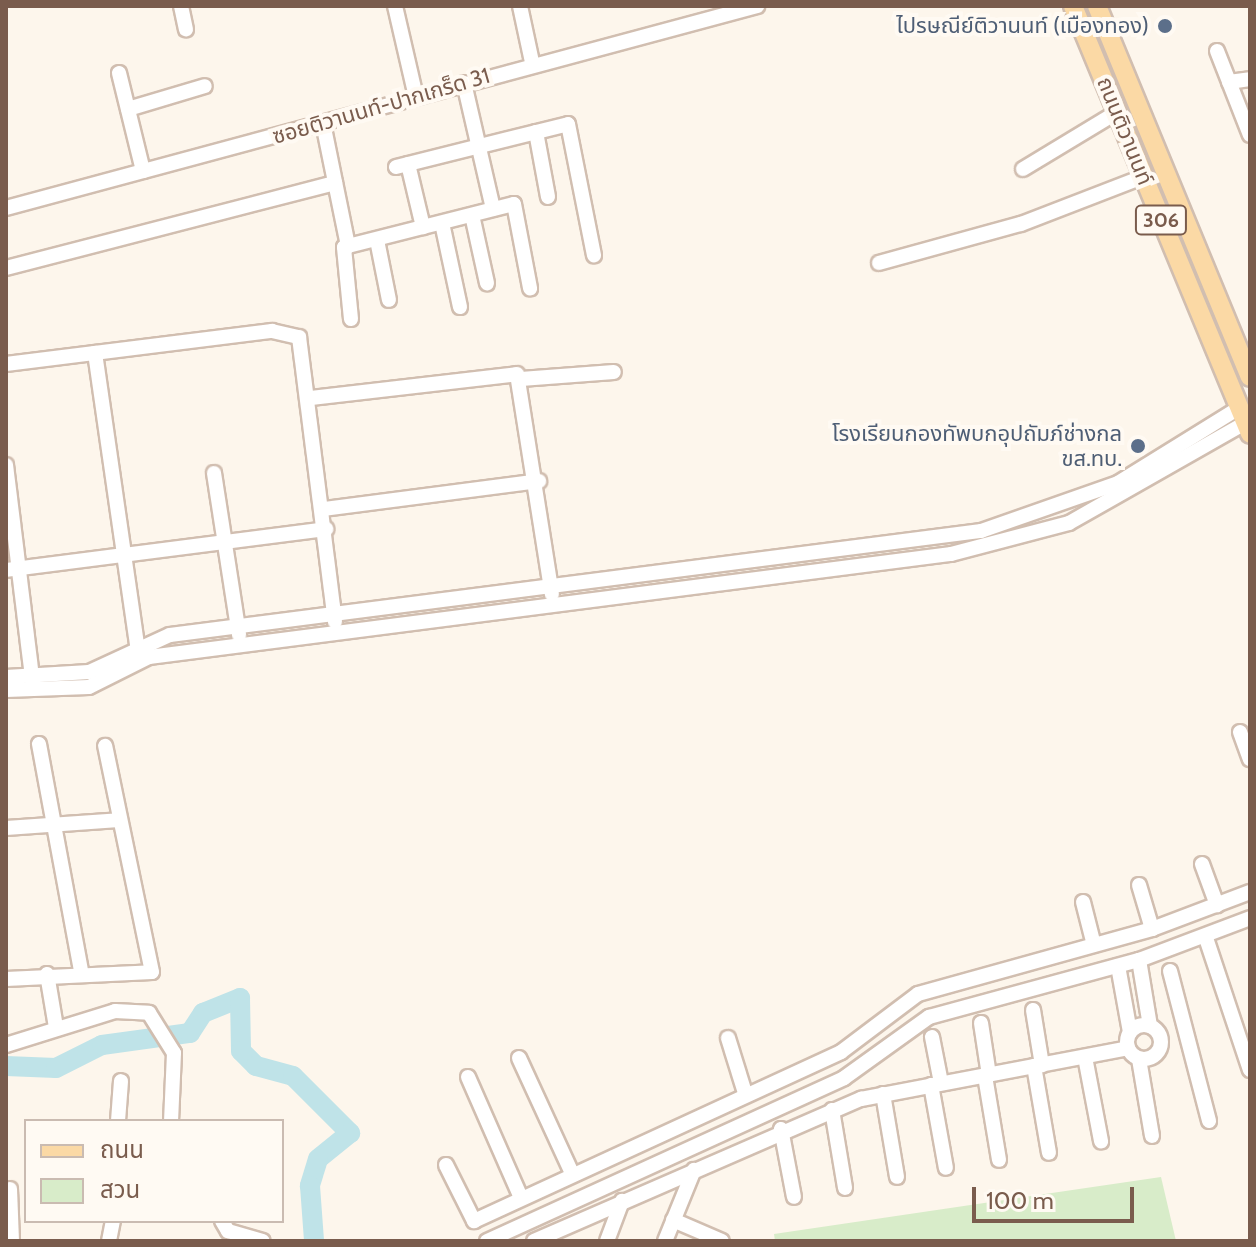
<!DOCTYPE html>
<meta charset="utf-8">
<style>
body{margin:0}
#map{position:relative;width:1256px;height:1247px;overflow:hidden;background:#fdf6ec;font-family:Cabin,"Noto Sans Thai",sans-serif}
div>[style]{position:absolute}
.green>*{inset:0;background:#d8ecc9}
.river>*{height:20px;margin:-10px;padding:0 10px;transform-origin:10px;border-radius:10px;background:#bfe3e8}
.roads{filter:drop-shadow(2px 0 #d1beb0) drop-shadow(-2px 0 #d1beb0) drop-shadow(0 2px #d1beb0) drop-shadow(0 -2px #d1beb0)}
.minor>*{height:14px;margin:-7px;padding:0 7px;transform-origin:7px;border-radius:7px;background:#fff}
.minor>.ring{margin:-7px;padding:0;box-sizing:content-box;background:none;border:14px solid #fff;border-radius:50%}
.major>*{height:18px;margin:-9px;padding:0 9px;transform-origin:9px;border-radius:9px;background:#fbd9a5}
.dots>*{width:22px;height:22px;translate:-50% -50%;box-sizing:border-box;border:4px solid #fffaf3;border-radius:50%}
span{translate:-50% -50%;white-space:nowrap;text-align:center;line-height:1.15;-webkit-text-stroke:8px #fffaf3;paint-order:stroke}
.shield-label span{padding:2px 6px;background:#fffaf3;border:2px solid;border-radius:6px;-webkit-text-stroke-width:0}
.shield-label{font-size:20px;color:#7a5c4d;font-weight:700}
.service-label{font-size:22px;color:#4e5e75}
.right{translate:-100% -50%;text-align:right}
.street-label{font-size:22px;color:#7a5c4d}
.frame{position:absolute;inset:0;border:8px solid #7a5c4d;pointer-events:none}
.legend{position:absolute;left:24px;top:1119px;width:260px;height:104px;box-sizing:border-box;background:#fffaf3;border:2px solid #cabbb1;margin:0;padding:10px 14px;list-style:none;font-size:24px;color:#7a5c4d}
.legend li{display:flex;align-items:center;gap:16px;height:40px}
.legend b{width:40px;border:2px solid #cabbb1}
.scale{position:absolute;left:972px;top:1187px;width:162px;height:36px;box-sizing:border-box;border:4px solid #7a5c4d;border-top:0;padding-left:10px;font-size:24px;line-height:28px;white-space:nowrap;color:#7a5c4d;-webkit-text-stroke:6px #fffaf3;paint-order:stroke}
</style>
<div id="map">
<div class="green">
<i style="clip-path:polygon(1161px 1177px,1176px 1241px,775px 1241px,774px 1234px)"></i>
</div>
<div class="river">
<i style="left:6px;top:1066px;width:50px;rotate:2.3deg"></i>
<i style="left:56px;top:1068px;width:51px;rotate:-26.6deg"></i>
<i style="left:102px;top:1045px;width:89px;rotate:-7.8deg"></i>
<i style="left:190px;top:1033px;width:24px;rotate:-57deg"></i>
<i style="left:203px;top:1013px;width:40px;rotate:-22deg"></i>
<i style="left:240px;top:998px;width:53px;rotate:88.9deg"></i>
<i style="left:241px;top:1051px;width:21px;rotate:45deg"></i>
<i style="left:256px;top:1066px;width:38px;rotate:15deg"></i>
<i style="left:293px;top:1076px;width:81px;rotate:45deg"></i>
<i style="left:350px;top:1133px;width:41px;rotate:140.9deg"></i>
<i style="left:318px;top:1159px;width:28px;rotate:107deg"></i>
<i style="left:310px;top:1186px;width:55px;rotate:85.8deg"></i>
</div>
<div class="roads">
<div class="minor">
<i style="left:181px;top:6px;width:24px;rotate:78deg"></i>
<i style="left:395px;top:6px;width:93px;rotate:77deg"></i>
<i style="left:520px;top:6px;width:57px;rotate:77.9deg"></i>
<i style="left:1217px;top:51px;width:90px;rotate:68.6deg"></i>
<i style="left:119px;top:73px;width:101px;rotate:76.2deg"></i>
<i style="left:1229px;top:82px;width:21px;rotate:-8deg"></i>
<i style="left:464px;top:83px;width:129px;rotate:77deg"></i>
<i style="left:128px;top:109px;width:80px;rotate:-16.6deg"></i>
<i style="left:323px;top:123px;width:126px;rotate:78.5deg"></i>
<i style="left:536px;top:132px;width:66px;rotate:79.5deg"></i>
<i style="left:408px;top:164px;width:65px;rotate:76.6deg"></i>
<i style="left:396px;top:167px;width:177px;rotate:-14deg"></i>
<i style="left:568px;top:124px;width:134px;rotate:78.8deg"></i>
<i style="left:1023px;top:169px;width:110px;rotate:-31.2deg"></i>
<i style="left:6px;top:208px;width:778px;rotate:-15.05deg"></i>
<i style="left:472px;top:215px;width:70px;rotate:77.6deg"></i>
<i style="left:442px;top:223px;width:86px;rotate:77.9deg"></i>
<i style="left:377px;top:240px;width:61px;rotate:78.7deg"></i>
<i style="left:879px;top:263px;width:147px;rotate:-15.4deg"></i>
<i style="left:1021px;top:224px;width:131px;rotate:-21.1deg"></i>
<i style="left:6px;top:268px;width:340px;rotate:-14.5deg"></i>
<i style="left:351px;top:319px;width:72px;rotate:-95.6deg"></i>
<i style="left:344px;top:247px;width:175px;rotate:-14.2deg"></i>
<i style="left:514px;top:204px;width:86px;rotate:79.2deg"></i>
<i style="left:95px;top:353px;width:303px;rotate:81.8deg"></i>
<i style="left:6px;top:364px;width:268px;rotate:-7.1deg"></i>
<i style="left:272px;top:331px;width:28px;rotate:13deg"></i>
<i style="left:299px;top:337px;width:287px;rotate:82.8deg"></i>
<i style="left:521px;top:379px;width:93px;rotate:-4.3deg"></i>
<i style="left:311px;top:398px;width:207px;rotate:-6.6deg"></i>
<i style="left:517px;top:374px;width:223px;rotate:81deg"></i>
<i style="left:6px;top:465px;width:222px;rotate:83deg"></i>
<i style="left:214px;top:473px;width:164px;rotate:81.2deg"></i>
<i style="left:324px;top:509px;width:217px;rotate:-7.4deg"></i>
<i style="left:6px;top:570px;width:323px;rotate:-7.3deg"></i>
<i style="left:6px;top:677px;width:83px;rotate:-3.4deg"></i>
<i style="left:89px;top:672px;width:89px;rotate:-24.6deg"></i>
<i style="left:170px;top:635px;width:818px;rotate:-7.31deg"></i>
<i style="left:981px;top:531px;width:145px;rotate:-19.3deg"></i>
<i style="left:1118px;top:483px;width:142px;rotate:-31.8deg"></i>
<i style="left:6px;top:690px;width:83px;rotate:-2.1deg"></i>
<i style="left:89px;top:687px;width:67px;rotate:-26.6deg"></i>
<i style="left:149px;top:657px;width:809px;rotate:-7.32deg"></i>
<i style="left:951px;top:554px;width:122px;rotate:-14.7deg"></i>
<i style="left:1069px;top:523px;width:202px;rotate:-29.6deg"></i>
<i style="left:1240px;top:732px;width:29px;rotate:70deg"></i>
<i style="left:39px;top:744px;width:230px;rotate:79.5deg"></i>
<i style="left:6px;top:828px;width:113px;rotate:-4deg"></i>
<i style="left:1202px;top:864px;width:44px;rotate:69.9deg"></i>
<i style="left:1139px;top:885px;width:46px;rotate:73.5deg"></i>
<i style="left:1083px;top:902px;width:44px;rotate:75.7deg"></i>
<i style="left:1206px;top:938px;width:139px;rotate:71.6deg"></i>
<i style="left:1139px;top:960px;width:67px;rotate:80.5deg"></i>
<i style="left:1118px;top:966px;width:67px;rotate:79.7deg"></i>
<i style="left:1170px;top:971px;width:155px;rotate:75.4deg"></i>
<i style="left:47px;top:974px;width:54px;rotate:80.4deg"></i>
<i style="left:6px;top:979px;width:146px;rotate:-2.7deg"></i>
<i style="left:152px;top:972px;width:231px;rotate:-101.7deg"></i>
<i style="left:1033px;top:1010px;width:56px;rotate:80.7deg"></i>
<i style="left:981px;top:1023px;width:53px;rotate:81.3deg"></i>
<i class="ring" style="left:1127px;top:1025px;width:20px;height:20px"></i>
<i style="left:932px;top:1037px;width:47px;rotate:78.9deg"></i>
<i style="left:728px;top:1038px;width:58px;rotate:72.8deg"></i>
<i style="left:6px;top:1045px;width:114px;rotate:-17.3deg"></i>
<i style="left:115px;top:1011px;width:34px;rotate:3deg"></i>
<i style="left:149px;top:1013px;width:47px;rotate:58deg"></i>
<i style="left:174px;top:1053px;width:68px;rotate:92.5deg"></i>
<i style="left:1085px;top:1057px;width:86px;rotate:79.2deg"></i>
<i style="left:519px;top:1058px;width:127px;rotate:65.3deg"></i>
<i style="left:1139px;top:1059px;width:78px;rotate:80.4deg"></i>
<i style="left:1034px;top:1066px;width:88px;rotate:80.2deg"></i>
<i style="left:985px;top:1076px;width:85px;rotate:80.5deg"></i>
<i style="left:468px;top:1077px;width:132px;rotate:66.3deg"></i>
<i style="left:931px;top:1085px;width:84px;rotate:79.8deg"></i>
<i style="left:883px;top:1094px;width:84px;rotate:80.4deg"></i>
<i style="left:832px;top:1110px;width:79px;rotate:80.5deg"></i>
<i style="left:118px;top:1121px;width:40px;rotate:-85.7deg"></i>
<i style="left:781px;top:1129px;width:69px;rotate:79.2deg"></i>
<i style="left:446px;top:1165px;width:63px;rotate:63.4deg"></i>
<i style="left:474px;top:1221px;width:404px;rotate:-24.7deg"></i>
<i style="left:841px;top:1052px;width:96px;rotate:-37deg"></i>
<i style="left:918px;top:994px;width:243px;rotate:-15.5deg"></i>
<i style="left:1152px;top:929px;width:105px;rotate:-20.7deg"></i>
<i style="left:10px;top:1189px;width:52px;rotate:87.8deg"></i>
<i style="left:673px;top:1220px;width:53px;rotate:23.2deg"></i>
<i style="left:222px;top:1221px;width:12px;rotate:59deg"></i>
<i style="left:228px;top:1231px;width:36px;rotate:16deg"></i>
<i style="left:109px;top:1241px;width:20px;rotate:-79deg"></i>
<i style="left:487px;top:1241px;width:392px;rotate:-24.5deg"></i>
<i style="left:844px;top:1078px;width:105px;rotate:-35.7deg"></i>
<i style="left:929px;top:1017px;width:218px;rotate:-15.2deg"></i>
<i style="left:1139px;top:960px;width:119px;rotate:-20.7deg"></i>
<i style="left:534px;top:1241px;width:357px;rotate:-23.5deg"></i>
<i style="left:861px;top:1099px;width:272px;rotate:-10.8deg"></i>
<i style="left:607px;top:1241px;width:43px;rotate:-69.4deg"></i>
<i style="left:665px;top:1241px;width:77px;rotate:-67.8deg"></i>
</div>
<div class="major">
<i style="left:1073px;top:6px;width:463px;rotate:67.5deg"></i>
<i style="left:1097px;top:6px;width:401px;rotate:67.6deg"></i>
</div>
</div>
<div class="dots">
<i style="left:1165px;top:26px;background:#5c6f8a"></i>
<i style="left:1138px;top:446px;background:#5c6f8a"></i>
</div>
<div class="shield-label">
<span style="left:1161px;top:220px">306</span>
</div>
<div class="service-label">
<span class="right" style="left:1149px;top:26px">ไปรษณีย์ติวานนท์ (เมืองทอง)</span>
<span class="right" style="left:1122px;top:446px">โรงเรียนกองทัพบกอุปถัมภ์ช่างกล<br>ขส.ทบ.</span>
</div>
<div class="street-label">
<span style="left:381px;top:106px;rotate:-16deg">ซอยติวานนท์-ปากเกร็ด 31</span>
<span style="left:1125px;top:131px;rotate:68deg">ถนนติวานนท์</span>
</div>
<div class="frame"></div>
<ul class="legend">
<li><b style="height:10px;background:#fbd9a5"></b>ถนน</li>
<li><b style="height:22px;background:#d8ecc9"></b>สวน</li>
</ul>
<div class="scale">100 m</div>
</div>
